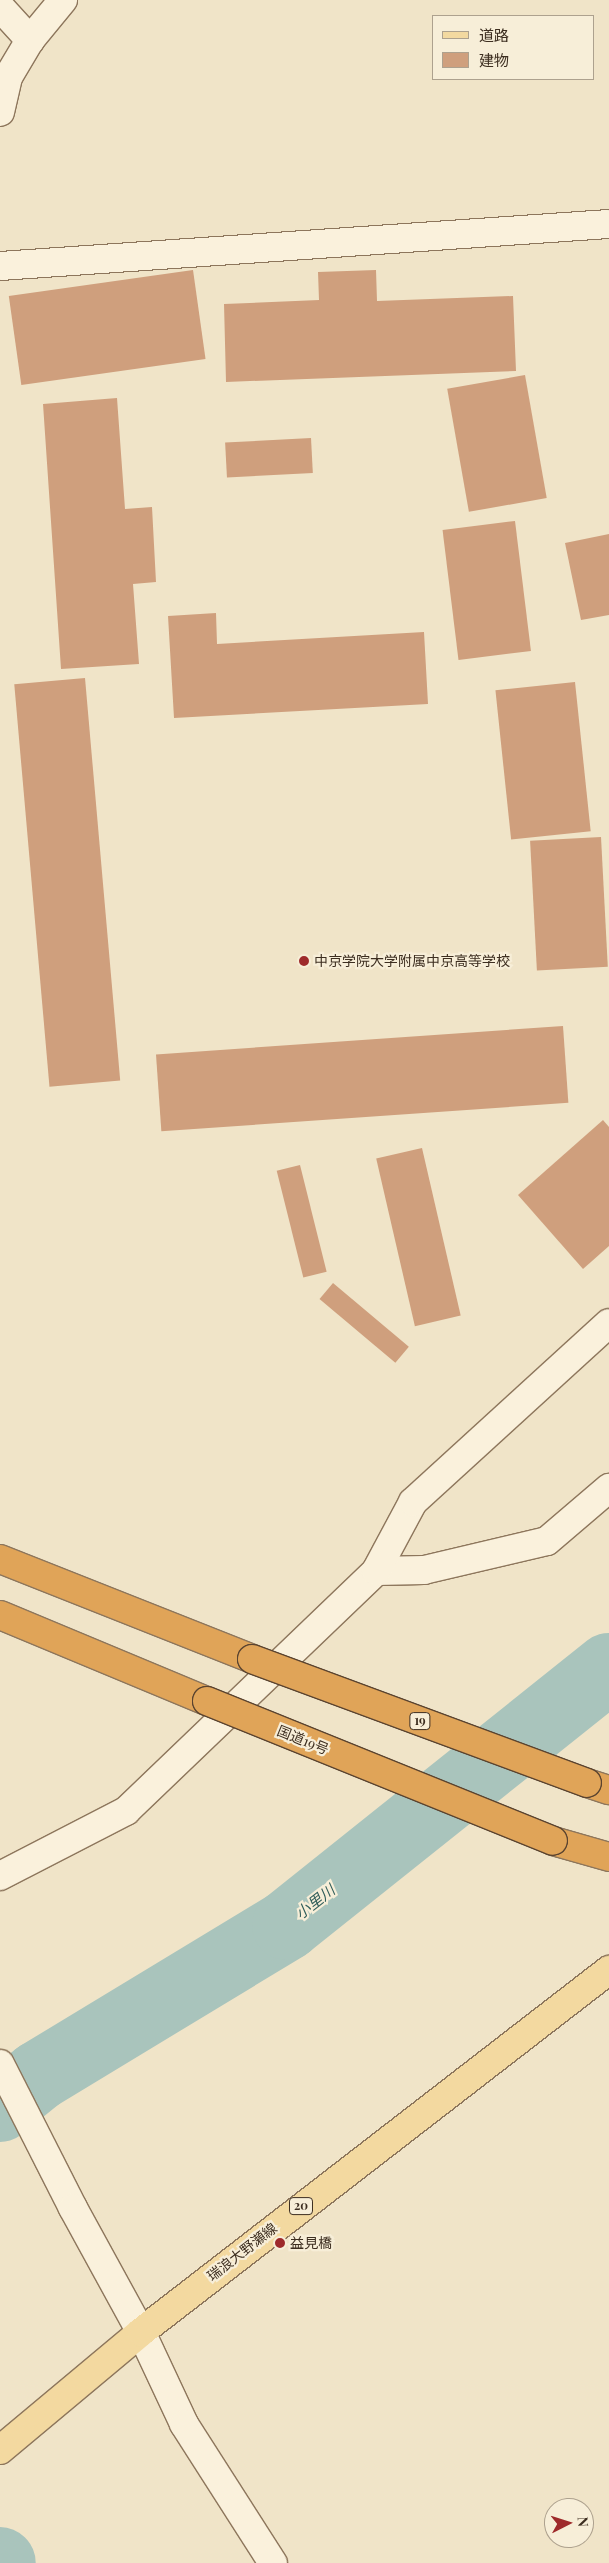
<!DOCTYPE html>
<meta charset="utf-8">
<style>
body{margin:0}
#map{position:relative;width:609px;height:2563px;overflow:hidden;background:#f0e4c8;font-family:"Playfair Display","Noto Sans JP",serif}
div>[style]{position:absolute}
.river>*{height:70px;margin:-35px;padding:0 35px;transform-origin:35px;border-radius:35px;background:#a9c4bc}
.building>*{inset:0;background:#cf9f7d;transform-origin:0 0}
.roads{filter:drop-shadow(1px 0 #8d765c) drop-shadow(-1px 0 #8d765c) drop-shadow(0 1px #8d765c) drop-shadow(0 -1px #8d765c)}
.street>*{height:28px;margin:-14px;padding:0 14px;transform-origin:14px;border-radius:14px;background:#faf1dc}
.secondary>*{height:28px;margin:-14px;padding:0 14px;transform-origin:14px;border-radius:14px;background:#faf1dc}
.primary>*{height:28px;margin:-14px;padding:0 14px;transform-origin:14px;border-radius:14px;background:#f3d9a0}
.highway>*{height:28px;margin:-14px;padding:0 14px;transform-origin:14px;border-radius:14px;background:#e0a458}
.bridges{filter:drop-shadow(1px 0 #5b4430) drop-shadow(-1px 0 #5b4430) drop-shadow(0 1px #5b4430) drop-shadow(0 -1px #5b4430)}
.highway-bridge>*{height:28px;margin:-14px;padding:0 14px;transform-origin:14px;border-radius:14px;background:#e0a458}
.dots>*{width:14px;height:14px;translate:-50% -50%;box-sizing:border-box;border:2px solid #f7eed8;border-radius:50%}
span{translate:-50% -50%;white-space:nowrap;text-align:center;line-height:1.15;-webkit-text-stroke:4.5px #f7eed8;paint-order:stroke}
.shield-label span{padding:1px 4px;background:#f7eed8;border:1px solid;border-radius:4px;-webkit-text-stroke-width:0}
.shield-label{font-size:12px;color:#3d2e20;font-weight:700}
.poi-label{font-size:14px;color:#3d2e20}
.left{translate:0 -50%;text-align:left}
.street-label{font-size:14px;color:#3d2e20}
.water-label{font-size:15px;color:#2f5d5a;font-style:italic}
.legend{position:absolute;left:432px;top:15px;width:162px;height:65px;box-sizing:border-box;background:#f7eed8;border:1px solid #ada18e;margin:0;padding:6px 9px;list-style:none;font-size:15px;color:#3d2e20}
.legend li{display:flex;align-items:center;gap:10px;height:25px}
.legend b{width:25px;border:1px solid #ada18e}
.north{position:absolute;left:544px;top:2498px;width:50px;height:50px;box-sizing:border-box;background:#f7eed8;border:1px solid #ada18e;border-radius:50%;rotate:85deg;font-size:14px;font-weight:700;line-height:20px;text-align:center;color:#3d2e20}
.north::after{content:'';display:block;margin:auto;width:18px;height:22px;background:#9e2a2b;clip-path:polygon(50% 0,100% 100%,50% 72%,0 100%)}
</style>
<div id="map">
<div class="river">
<i style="left:0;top:2107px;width:49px;rotate:-39.2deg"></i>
<i style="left:38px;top:2076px;width:291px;rotate:-31.2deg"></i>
<i style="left:287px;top:1925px;width:412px;rotate:-38.6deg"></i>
<i style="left:0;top:2562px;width:1px;rotate:45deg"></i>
</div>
<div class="building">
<i style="left:193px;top:270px;width:90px;height:186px;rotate:82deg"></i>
<i style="clip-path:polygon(376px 270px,377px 301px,513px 296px,516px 371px,226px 382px,224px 304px,319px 300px,318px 272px)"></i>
<i style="left:525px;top:375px;width:125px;height:79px;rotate:80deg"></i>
<i style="clip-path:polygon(117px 398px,125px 509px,152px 507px,156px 582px,133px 584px,139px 664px,61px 669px,43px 404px)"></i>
<i style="left:311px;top:438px;width:35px;height:86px;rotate:87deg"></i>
<i style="left:515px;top:521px;width:131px;height:73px;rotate:83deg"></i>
<i style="clip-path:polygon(609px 534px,609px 615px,581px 620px,565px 543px)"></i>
<i style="clip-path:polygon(216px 613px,217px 644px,424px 632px,428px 704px,174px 718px,168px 616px)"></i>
<i style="left:85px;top:678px;width:404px;height:71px;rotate:85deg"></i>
<i style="left:575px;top:682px;width:150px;height:80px;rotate:84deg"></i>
<i style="left:601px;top:837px;width:130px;height:71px;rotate:87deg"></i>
<i style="left:563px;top:1026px;width:77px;height:408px;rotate:86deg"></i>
<i style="clip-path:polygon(603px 1120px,609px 1127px,609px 1246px,583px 1269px,518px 1195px)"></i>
<i style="left:422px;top:1148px;width:172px;height:47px;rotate:77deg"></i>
<i style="left:300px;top:1165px;width:110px;height:24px;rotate:76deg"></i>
<i style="left:333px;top:1283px;width:99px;height:21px;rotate:40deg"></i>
</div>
<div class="roads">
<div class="street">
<i style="left:0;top:7px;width:45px;rotate:47.7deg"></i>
<i style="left:0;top:266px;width:610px;rotate:-3.95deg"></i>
<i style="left:376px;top:1571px;width:48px;rotate:-1.2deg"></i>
<i style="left:424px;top:1570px;width:126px;rotate:-13.3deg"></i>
<i style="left:547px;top:1541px;width:82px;rotate:-40.5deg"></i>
<i style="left:0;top:1876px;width:142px;rotate:-27.3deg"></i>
<i style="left:126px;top:1811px;width:347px;rotate:-43.8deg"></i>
<i style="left:376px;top:1571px;width:78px;rotate:-61.8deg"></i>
<i style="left:413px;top:1502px;width:265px;rotate:-42.4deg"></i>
<i style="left:0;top:2064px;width:161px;rotate:63.1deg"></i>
<i style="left:73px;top:2208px;width:141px;rotate:61.3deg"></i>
<i style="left:141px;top:2332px;width:102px;rotate:64.9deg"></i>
<i style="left:184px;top:2424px;width:165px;rotate:57.4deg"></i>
</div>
<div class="secondary">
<i style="left:0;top:112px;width:36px;rotate:-77deg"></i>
<i style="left:8px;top:77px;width:43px;rotate:-59.3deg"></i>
<i style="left:30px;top:40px;width:52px;rotate:-50.5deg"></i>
</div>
<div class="primary">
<i style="left:0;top:2450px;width:184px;rotate:-39.9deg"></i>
<i style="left:141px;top:2332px;width:592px;rotate:-37.72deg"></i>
</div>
<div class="highway">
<i style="left:0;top:1559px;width:271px;rotate:21.6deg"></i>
<i style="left:0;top:1615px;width:224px;rotate:22.6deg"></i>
<i style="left:587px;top:1783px;width:23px;rotate:18deg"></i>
<i style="left:553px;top:1841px;width:58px;rotate:15.9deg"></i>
</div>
</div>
<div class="bridges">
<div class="highway-bridge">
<i style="left:252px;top:1659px;width:357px;rotate:20.3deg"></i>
<i style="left:207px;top:1701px;width:373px;rotate:22deg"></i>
</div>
</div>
<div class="dots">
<i style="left:304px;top:961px;background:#9e2a2b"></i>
<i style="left:280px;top:2243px;background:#9e2a2b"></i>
</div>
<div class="shield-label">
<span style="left:420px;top:1721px">19</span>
<span style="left:301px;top:2206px">20</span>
</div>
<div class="poi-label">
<span class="left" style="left:314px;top:961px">中京学院大学附属中京高等学校</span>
<span class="left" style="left:290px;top:2243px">益見橋</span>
</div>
<div class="street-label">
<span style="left:303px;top:1740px;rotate:22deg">国道19号</span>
<span style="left:242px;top:2252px;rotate:-38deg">瑞浪大野瀬線</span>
</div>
<div class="water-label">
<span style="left:315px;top:1902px;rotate:-38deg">小里川</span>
</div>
<ul class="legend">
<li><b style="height:6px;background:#f3d9a0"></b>道路</li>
<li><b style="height:14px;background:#cf9f7d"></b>建物</li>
</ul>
<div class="north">N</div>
</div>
